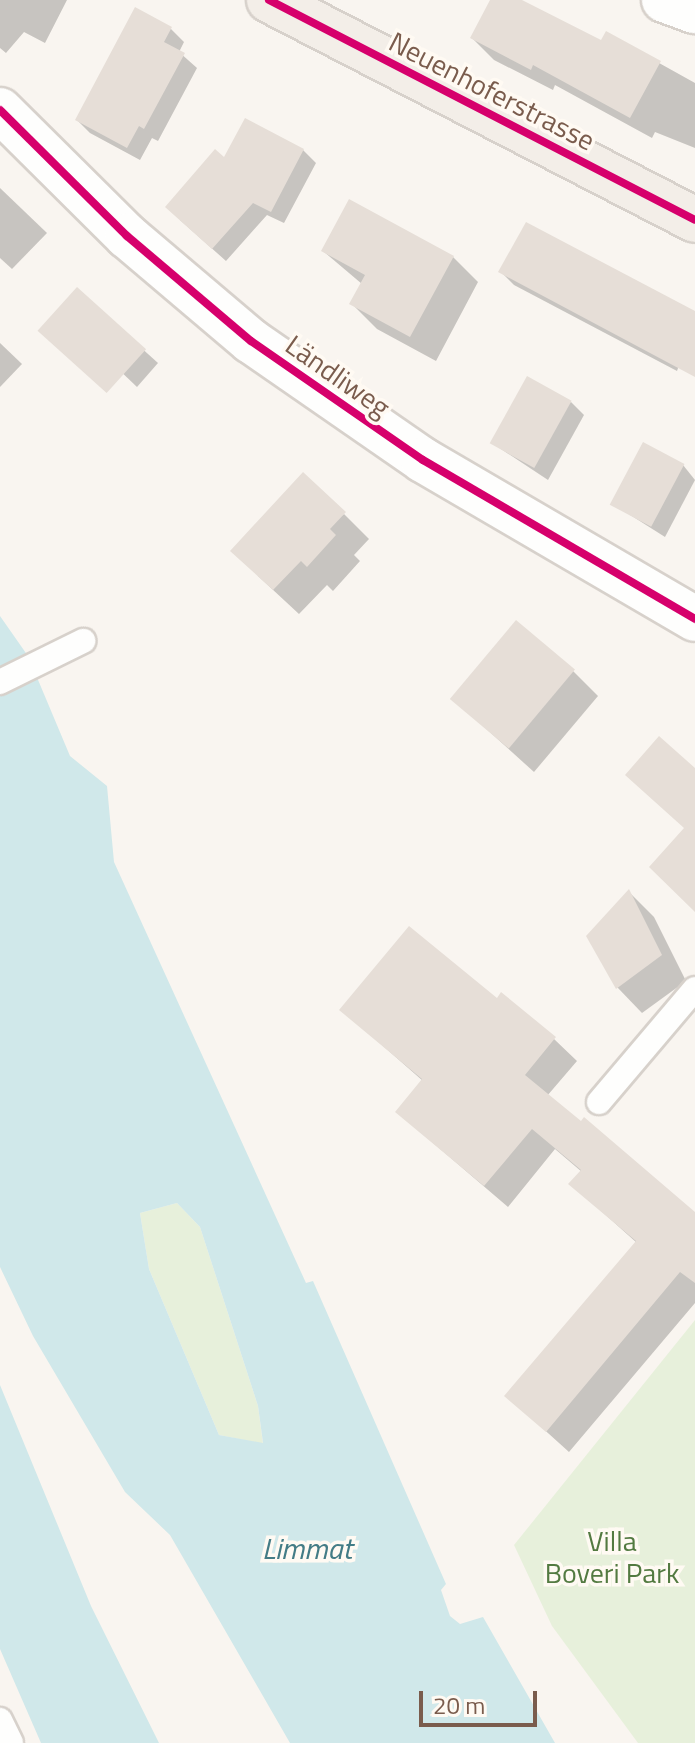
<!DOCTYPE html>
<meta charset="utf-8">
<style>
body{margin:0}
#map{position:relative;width:695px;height:1743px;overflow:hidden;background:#f9f5f0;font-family:"Titillium Web",sans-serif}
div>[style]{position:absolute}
.green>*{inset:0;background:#e7f0db}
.water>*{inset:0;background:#d0e8ea}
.shadow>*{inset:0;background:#0003}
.building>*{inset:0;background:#e6ded7;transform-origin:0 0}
.roads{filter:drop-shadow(2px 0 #d7d1cb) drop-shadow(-2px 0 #d7d1cb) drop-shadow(0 2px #d7d1cb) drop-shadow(0 -2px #d7d1cb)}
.service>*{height:24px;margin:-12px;padding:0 12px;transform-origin:12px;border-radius:12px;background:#fefefd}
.minor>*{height:44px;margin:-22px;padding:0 22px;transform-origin:22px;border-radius:22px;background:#fefefd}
.primary>*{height:44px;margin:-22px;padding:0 22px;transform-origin:22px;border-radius:22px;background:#f3eee8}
.cycleway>*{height:8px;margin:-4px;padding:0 4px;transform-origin:4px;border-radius:4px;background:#d6006c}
span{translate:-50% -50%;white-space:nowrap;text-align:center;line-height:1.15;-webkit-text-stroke:7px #fffaf3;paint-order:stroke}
.street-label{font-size:28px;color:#7a5c4d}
.park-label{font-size:28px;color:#537a41}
.water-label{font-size:30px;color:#437c86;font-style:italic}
.scale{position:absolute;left:419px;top:1691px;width:118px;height:36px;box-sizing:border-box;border:4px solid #7a5c4d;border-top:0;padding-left:10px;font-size:24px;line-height:28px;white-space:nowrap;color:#7a5c4d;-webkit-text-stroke:6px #fffaf3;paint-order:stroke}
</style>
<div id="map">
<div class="green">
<i style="clip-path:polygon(177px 1203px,200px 1227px,258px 1406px,263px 1444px,219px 1435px,149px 1269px,140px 1213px)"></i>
<i style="clip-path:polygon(695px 1320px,695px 1743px,638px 1743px,552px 1626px,514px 1545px)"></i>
</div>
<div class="water">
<i style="clip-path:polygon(evenodd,0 616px,28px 656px,70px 756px,107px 786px,114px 862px,306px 1283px,313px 1281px,446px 1584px,441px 1590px,450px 1616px,460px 1624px,483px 1617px,555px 1743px,290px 1743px,170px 1535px,125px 1492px,33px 1336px,0 1267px,0 616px,177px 1203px,200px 1227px,258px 1406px,263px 1443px,219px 1435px,149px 1269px,140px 1213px,177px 1203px)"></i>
<i style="clip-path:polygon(0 1385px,91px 1606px,159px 1743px,41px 1743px,0 1649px)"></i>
</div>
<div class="shadow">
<i style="clip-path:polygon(0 0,67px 0,45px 43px,24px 32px,6px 53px,0 48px)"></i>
<i style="clip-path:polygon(492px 0,518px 0,602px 43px,607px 34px,695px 83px,695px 148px,655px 132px,652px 138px,555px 85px,553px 90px,494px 60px,472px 38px)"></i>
<i style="clip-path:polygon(136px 10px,171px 29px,184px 42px,179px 52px,197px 68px,158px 141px,152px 138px,140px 160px,90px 133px,77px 120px)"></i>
<i style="clip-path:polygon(303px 150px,316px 163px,284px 223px,267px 215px,226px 261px,180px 220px,225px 160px)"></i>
<i style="clip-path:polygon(0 188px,47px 233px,12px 269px,0 258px)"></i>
<i style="clip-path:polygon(323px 251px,453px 257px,478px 282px,436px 361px,377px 329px,352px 304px,362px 284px)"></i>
<i style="clip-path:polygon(501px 272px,695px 319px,677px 371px,514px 285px)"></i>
<i style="clip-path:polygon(77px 290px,158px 363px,137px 387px,71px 324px)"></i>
<i style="clip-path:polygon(0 343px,22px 364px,0 387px)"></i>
<i style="clip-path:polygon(571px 402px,584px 415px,548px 480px,492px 443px)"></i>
<i style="clip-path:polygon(683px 465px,695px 480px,665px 537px,613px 504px)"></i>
<i style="clip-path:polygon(344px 514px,369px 539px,354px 555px,360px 561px,333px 591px,327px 585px,299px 614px,258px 576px)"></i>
<i style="clip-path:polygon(573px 671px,598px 696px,534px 772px,452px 698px)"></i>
<i style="clip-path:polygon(629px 892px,654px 917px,686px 981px,642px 1013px,617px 987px)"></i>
<i style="clip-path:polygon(497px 1001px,554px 1039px,577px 1061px,547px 1096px,695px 1214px,695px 1303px,569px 1452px,507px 1396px,637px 1243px,571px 1184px,582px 1172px,555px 1149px,508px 1207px,397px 1112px,423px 1081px,342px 1010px)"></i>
</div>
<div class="building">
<i style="clip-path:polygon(490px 0,522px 0,601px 40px,606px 31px,661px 61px,630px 118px,533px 65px,531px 70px,470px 38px)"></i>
<i style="clip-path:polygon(135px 7px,172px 27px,164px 42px,185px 53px,144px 129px,139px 126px,127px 148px,75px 120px)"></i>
<i style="clip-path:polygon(245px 118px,304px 149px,271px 212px,253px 203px,212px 249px,165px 207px,215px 149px,224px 157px)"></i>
<i style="clip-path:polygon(349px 199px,454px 256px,410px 337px,349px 304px,365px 275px,321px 251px)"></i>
<i style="clip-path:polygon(526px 222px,695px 311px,695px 377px,498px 272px)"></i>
<i style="left:77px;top:287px;width:93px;height:59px;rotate:42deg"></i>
<i style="left:527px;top:376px;width:51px;height:77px;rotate:29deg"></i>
<i style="left:643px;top:442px;width:47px;height:71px;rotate:28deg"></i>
<i style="clip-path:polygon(303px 472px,346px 512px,330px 529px,336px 535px,307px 567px,301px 561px,273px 590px,230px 551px)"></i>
<i style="left:516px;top:620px;width:77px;height:103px;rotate:40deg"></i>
<i style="clip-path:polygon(659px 736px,695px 768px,695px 912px,649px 867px,684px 828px,625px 775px)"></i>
<i style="clip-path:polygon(629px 889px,662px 955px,616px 989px,586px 936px)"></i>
<i style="clip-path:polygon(409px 926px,497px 998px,501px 992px,556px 1037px,525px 1075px,581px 1121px,584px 1117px,695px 1212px,695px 1283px,680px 1272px,546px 1432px,504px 1396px,636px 1241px,568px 1184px,581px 1170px,532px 1129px,484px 1186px,395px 1112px,422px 1079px,339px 1010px)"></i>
</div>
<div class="roads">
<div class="service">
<i style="left:0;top:682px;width:93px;rotate:-26.3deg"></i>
<i style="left:599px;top:1102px;width:148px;rotate:-49.7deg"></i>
<i style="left:0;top:1720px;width:25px;rotate:64deg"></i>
</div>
<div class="minor">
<i style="left:664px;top:0;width:33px;rotate:20deg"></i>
<i style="left:0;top:110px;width:179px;rotate:44.8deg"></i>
<i style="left:127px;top:236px;width:162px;rotate:40.3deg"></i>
<i style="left:251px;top:341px;width:209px;rotate:34.7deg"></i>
<i style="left:423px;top:460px;width:315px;rotate:30.3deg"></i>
</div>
<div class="primary">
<i style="left:269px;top:0;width:479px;rotate:27.3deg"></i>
</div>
</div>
<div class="cycleway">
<i style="left:269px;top:0;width:479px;rotate:27.3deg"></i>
<i style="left:0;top:110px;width:179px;rotate:44.8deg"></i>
<i style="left:127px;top:236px;width:162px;rotate:40.3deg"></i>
<i style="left:251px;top:341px;width:209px;rotate:34.7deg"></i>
<i style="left:423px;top:460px;width:315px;rotate:30.3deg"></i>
</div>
<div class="street-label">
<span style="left:492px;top:91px;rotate:27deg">Neuenhoferstrasse</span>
<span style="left:338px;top:376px;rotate:35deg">Ländliweg</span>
</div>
<div class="park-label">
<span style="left:612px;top:1557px">Villa<br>Boveri Park</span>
</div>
<div class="water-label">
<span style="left:307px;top:1548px">Limmat</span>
</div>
<div class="scale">20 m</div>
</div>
